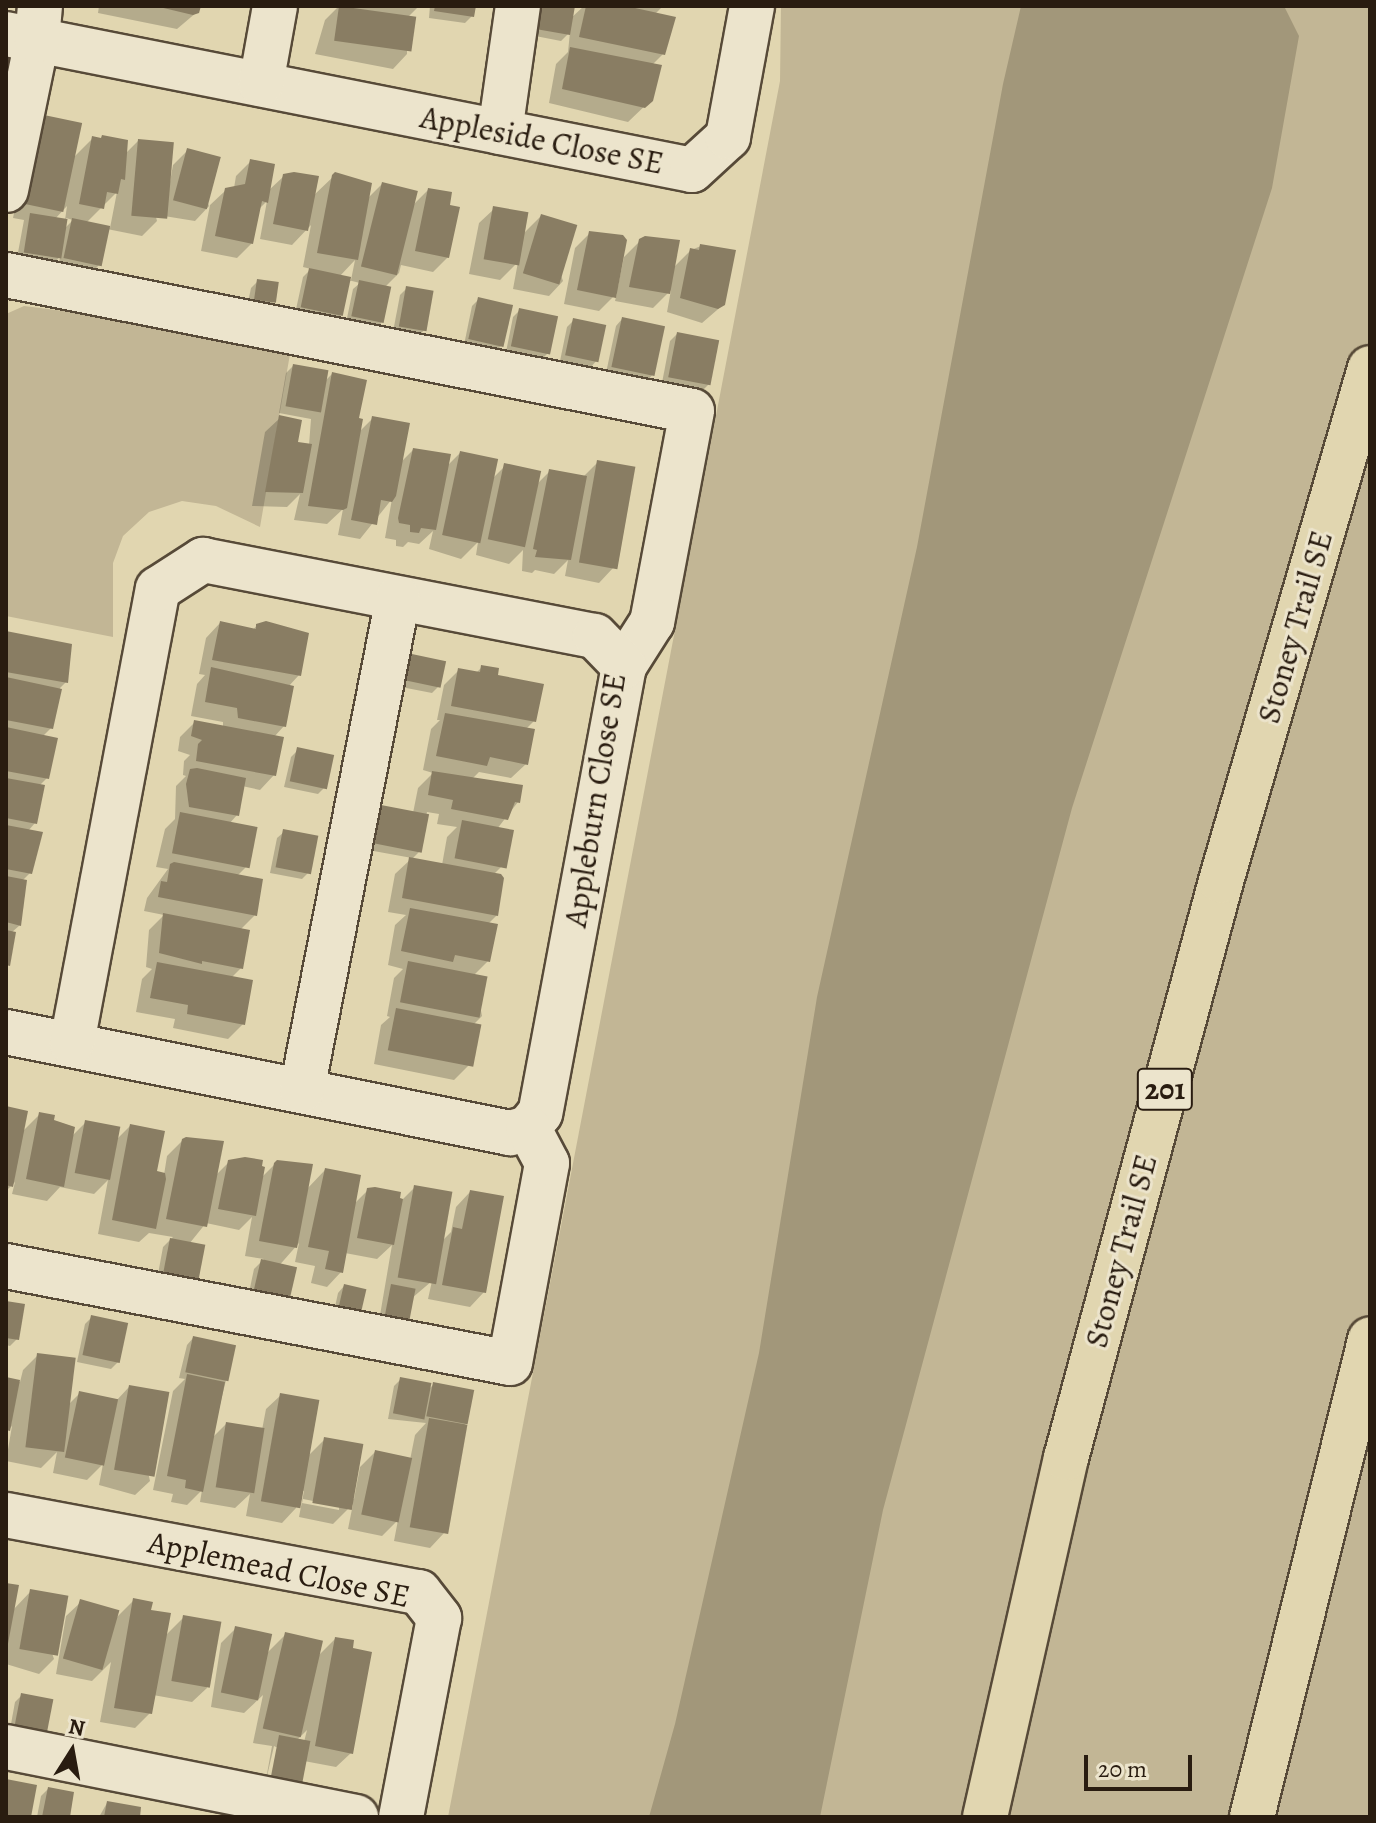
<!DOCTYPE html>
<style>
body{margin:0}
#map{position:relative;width:1376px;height:1823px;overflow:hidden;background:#e1d6b0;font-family:Alegreya,serif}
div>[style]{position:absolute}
.green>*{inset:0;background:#c2b695}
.water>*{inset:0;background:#a2977a}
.shadow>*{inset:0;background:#0003}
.building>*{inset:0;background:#897d63;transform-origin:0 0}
.roads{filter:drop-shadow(2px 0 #574a38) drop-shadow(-2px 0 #574a38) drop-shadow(0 2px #574a38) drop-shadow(0 -2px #574a38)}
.minor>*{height:44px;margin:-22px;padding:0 22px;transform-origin:22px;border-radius:22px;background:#ece4cc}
.highway>*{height:44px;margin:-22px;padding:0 22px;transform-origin:22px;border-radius:22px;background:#e1d6b0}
span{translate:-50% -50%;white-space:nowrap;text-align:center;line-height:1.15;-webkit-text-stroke:6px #ece4cc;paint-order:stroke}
.shield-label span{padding:2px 6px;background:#ece4cc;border:2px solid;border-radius:6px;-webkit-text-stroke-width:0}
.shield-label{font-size:30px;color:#291c10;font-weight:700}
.street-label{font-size:32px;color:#291c10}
.frame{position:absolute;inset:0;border:8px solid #291c10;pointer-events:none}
.north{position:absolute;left:32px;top:1711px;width:80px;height:80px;-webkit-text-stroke:6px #ece4cc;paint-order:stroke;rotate:11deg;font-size:22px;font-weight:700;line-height:32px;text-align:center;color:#291c10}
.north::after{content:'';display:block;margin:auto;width:28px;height:36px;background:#291c10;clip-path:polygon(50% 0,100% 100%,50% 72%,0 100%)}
.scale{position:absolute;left:1084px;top:1755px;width:108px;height:36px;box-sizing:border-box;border:4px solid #291c10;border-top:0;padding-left:10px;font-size:24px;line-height:28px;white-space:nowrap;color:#291c10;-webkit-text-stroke:6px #ece4cc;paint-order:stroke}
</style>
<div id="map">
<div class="green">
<i style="clip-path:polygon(781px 6px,1370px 6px,1370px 1817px,448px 1817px,780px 81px)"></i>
<i style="clip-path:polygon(24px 306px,88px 314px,290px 354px,260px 527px,216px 506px,182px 501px,149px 512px,123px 536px,113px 563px,113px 637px,6px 616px,6px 314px)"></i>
</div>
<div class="water">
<i style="clip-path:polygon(1021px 6px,1284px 6px,1299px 36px,1272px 188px,1072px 808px,883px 1510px,820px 1817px,649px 1817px,675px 1724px,759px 1353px,817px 997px,917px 547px,1003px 84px)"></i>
</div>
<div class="shadow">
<i style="clip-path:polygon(99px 6px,198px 6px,197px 12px,177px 29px,98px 13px)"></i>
<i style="clip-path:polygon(321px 6px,419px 6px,407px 18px,407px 54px,393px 69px,315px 54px,325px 20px,337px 8px)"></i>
<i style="clip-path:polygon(430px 6px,474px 6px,472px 16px,465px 23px,429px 18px)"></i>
<i style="clip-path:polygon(573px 6px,570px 19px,584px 6px,663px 6px,654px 15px,663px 54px,652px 65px,651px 100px,628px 122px,549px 103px,556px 64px,568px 52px,570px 32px,561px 41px,525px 34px)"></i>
<i style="clip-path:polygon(evenodd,45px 118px,73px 158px,93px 138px,125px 154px,138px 141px,157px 221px,142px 236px,107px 229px,100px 264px,93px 271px,59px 264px,60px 257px,52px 264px,17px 258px,24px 220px,13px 218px,30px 132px,45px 118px,117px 192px,110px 228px,86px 223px,117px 192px,45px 118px,67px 206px,65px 220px,55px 219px,67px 206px,45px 118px,66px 218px,73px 220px,64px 229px,65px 222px,66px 218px)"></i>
<i style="clip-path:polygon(evenodd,188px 150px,209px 206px,226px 190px,234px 188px,236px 176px,251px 161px,268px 191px,284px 176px,313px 196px,336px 174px,367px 199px,382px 184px,413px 205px,428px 190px,448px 257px,433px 272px,401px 265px,399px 273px,385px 287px,382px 322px,375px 329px,346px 323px,353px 289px,360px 283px,348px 280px,340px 316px,333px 323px,295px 314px,303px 277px,311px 269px,303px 267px,311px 225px,292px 245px,260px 239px,267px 201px,258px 210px,252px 243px,237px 258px,201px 251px,210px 205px,195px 221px,164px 216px,173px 165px,188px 150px,355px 260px,351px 280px,339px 277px,355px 260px)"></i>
<i style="clip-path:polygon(494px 209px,521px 236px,541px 216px,563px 281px,549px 296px,513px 289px,518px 262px,500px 280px,469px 274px,479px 223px)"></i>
<i style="clip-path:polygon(590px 233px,618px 286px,624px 257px,640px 241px,672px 269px,691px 250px,701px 246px,724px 304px,702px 323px,667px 312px,671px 290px,653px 308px,615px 301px,617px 293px,599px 311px,564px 304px,575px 248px)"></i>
<i style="clip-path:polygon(258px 281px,273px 303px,266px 310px,247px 307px,251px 288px)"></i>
<i style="clip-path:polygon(407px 288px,424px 330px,418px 337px,393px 332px,400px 295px)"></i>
<i style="clip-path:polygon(479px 299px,502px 345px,495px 352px,464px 345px,472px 306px)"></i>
<i style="clip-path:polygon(520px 310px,549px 352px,542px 359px,506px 352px,513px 317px)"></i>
<i style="clip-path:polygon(622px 319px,653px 374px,647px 381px,606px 373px,616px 326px)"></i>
<i style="clip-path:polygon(574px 320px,597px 360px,591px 367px,560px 361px,567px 327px)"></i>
<i style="clip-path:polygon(677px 334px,709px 384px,702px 391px,662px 383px,670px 341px)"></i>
<i style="clip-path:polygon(293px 366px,323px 383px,332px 374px,356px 420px,359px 432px,373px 418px,401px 462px,413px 450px,446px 467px,460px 453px,491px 480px,505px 466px,536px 485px,550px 471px,583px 477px,598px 462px,613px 568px,599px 583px,565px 576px,568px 560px,554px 574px,535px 570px,532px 573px,522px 571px,523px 550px,509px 564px,476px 555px,478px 542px,461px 559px,429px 549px,433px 531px,419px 544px,408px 542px,403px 547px,396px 546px,396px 540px,385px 538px,392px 499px,360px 539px,338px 535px,343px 509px,327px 524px,294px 520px,300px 494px,287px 507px,252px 506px,265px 432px,280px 418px,296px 444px,309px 445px,311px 419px,279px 413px,286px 373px)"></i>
<i style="clip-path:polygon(220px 623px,253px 630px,257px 625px,299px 675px,288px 687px,284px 726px,274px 737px,274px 775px,260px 790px,242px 786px,237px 815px,229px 824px,246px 867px,237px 876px,255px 915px,240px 930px,241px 968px,231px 978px,243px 1024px,228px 1039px,173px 1028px,175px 1019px,136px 1012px,142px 979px,152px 969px,146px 967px,149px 930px,164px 915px,144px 911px,147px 898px,168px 869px,156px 867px,165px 829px,175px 819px,176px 786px,186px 776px,183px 775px,184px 761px,190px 755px,178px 751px,180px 737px,195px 722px,223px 728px,223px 722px,191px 716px,197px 684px,205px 675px,199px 674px,206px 638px)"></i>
<i style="clip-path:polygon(6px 633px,66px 682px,60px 688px,51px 728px,42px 737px,47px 778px,39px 786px,35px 823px,28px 831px,30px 873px,22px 881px,20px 925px,11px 933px,6px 967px)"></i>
<i style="clip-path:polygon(400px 662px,439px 686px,432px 693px,396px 686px)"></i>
<i style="clip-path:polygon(evenodd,482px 667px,496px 677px,534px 721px,526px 729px,526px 764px,511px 778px,479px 772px,472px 779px,518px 802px,497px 829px,502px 866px,493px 875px,497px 915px,488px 924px,488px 961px,474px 975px,482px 1016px,473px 1025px,469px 1065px,454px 1080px,374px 1064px,381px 1025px,390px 1017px,387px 1016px,394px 978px,403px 969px,388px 965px,395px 925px,406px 915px,388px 912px,395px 874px,412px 858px,368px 850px,375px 814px,382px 807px,413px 813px,418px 788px,433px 773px,423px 770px,431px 729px,440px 720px,437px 720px,444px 685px,459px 670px,476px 673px,482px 667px,427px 812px,439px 814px,437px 824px,457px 827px,447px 837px,442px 865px,412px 859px,420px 851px,427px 812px)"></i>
<i style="clip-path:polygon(298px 750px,325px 787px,318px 794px,284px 787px,291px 757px)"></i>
<i style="clip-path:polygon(284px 832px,309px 872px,302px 879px,270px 873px,277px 838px)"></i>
<i style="clip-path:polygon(6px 1107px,21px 1133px,40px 1114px,71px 1137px,85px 1123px,116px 1140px,130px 1126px,154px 1173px,164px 1175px,167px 1156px,182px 1141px,215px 1176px,229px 1162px,261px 1178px,275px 1164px,306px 1190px,325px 1170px,354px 1204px,368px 1190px,401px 1201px,415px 1187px,440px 1243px,451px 1232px,456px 1207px,470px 1192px,484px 1292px,470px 1307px,428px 1299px,432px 1281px,378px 1327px,392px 1245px,377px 1259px,345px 1253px,341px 1272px,327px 1287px,311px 1283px,315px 1266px,295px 1262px,299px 1243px,247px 1302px,254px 1269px,264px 1259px,245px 1256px,252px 1217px,239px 1230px,206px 1223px,156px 1285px,163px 1247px,173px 1237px,149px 1233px,139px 1242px,98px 1234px,108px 1180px,94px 1194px,60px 1187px,47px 1201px,12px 1194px,15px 1182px,6px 1191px)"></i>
<i style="clip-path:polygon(344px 1286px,364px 1291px,333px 1316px,338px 1293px)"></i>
<i style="clip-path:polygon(6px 1303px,17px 1339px,10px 1346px,6px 1345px)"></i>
<i style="clip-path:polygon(92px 1317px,118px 1362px,111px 1369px,77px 1362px,85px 1324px)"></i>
<i style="clip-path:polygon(evenodd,193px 1338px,226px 1380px,212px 1438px,226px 1424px,262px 1430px,266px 1409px,281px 1395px,306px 1458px,325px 1439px,350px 1499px,354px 1499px,360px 1467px,375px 1452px,410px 1460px,415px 1435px,426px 1423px,388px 1419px,394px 1386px,401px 1379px,428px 1390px,434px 1384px,467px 1423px,463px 1426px,444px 1533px,430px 1548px,394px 1541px,398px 1520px,382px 1536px,348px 1529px,353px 1504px,333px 1524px,299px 1517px,304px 1491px,300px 1490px,296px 1508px,282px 1523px,246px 1516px,250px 1494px,235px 1508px,200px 1502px,202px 1490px,187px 1505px,171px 1502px,173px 1494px,153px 1490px,173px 1391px,185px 1379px,179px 1378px,187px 1345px,193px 1338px,303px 1499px,339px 1506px,339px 1510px,302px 1503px,303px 1499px)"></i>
<i style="clip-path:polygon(38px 1355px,64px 1409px,80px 1393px,116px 1401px,129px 1387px,150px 1481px,135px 1495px,99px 1485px,103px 1464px,87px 1480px,53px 1473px,57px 1452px,41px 1468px,6px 1461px,12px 1426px,6px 1432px,6px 1379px,20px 1382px,23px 1370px)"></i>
<i style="clip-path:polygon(6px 1585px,13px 1610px,31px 1591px,54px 1659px,39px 1674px,6px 1664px)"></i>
<i style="clip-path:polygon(134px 1600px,165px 1636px,184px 1617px,207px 1688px,192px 1702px,153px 1695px,150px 1713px,135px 1728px,100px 1722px,111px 1662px,92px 1681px,56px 1674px,66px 1616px,81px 1602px,115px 1619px)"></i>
<i style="clip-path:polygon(evenodd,235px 1629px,267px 1653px,286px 1634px,318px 1656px,335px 1639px,351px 1753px,336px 1767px,304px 1761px,274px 1746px,265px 1785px,272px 1746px,253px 1743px,263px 1695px,244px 1713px,211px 1707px,221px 1643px,235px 1629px,307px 1730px,304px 1742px,296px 1741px,307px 1730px)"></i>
<i style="clip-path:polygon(22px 1695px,50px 1700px,9px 1735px,15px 1702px)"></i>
<i style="clip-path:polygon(48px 1789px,68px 1817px,37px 1817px,41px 1796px)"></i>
<i style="clip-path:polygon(107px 1803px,137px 1817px,99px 1817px)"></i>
</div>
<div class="building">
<i style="clip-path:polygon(155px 6px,201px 6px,199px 13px,193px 15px)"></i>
<i style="left:339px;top:6px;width:78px;height:35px;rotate:8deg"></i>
<i style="clip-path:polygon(435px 6px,476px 6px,474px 17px,434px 11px)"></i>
<i style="clip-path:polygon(534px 6px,575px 6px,570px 35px,530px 28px)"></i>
<i style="clip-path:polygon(586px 6px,626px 6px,676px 17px,665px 55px,579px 37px)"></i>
<i style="clip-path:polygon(570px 47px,662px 65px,653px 101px,645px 108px,562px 89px)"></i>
<i style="left:44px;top:115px;width:39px;height:91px;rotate:12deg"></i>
<i style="clip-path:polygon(102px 135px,128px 140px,125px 180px,121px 179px,118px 194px,107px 192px,104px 209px,79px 204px,92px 136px,101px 138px)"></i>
<i style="left:138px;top:139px;width:36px;height:77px;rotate:5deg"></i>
<i style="left:187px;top:148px;width:35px;height:54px;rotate:15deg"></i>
<i style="clip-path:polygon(250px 159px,275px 164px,268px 203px,262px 201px,253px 244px,215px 236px,225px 188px,245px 184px)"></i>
<i style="clip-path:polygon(294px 172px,319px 176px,308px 231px,273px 224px,283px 174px)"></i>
<i style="clip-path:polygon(335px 172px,372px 183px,358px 260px,317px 253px,332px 175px)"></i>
<i style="left:382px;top:182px;width:37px;height:87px;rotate:14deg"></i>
<i style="clip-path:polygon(428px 188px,452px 192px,450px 205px,460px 207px,449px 258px,415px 251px)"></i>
<i style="left:493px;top:206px;width:36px;height:54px;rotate:10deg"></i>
<i style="left:30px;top:213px;width:38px;height:40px;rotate:9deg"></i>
<i style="left:541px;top:214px;width:38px;height:62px;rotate:17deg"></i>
<i style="left:72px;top:218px;width:39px;height:41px;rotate:12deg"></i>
<i style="clip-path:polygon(589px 231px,623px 235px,627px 240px,616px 298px,577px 290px)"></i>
<i style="clip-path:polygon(645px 236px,680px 240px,670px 294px,629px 287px,639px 239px)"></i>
<i style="clip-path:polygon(700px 244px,736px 250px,725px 305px,718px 309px,680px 298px,690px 248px,699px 250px)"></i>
<i style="left:309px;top:268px;width:43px;height:40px;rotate:12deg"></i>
<i style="left:257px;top:279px;width:22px;height:21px;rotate:8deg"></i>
<i style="left:359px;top:280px;width:33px;height:37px;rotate:12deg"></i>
<i style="left:406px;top:286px;width:28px;height:41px;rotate:10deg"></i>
<i style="left:478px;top:297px;width:36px;height:43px;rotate:13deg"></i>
<i style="left:519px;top:308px;width:40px;height:39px;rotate:12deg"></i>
<i style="left:622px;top:317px;width:44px;height:51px;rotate:12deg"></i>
<i style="left:573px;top:318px;width:34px;height:38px;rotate:12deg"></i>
<i style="left:677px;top:332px;width:43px;height:46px;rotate:11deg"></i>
<i style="left:293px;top:364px;width:36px;height:43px;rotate:10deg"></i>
<i style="clip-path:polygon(332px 372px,367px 380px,359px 418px,363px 419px,359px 441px,347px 508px,343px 510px,308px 506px)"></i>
<i style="clip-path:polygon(279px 415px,302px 420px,298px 442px,312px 444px,303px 493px,265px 492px)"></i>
<i style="clip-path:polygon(372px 416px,410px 423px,396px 496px,392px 502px,381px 500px,377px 525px,351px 520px)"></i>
<i style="clip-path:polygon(413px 448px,451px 454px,436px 530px,421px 528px,419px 533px,410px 532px,410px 525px,399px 523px,398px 518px)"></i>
<i style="left:460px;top:451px;width:39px;height:86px;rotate:12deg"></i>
<i style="left:597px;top:460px;width:39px;height:104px;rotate:10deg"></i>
<i style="left:504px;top:463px;width:38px;height:78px;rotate:12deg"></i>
<i style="clip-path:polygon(549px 469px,587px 476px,571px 560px,535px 557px,537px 550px,533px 549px)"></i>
<i style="clip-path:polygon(220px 621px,256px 629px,256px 624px,266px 621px,309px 633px,301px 676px,212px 660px)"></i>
<i style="clip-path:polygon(6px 631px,72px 644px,68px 683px,6px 672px)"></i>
<i style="left:407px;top:653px;width:40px;height:27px;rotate:12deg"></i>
<i style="clip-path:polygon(481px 665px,499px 668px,498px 675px,544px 684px,536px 722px,451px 706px,458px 668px,480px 672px)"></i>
<i style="clip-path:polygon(211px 667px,294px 686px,286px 727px,238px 718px,237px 708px,205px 702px)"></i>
<i style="clip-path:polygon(6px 677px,62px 689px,53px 729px,6px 720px)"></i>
<i style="clip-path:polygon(445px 713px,535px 729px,528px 765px,490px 757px,487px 766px,436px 756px)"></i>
<i style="clip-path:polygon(194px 720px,284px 737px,276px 776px,196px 761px,198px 744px,202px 740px,191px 736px)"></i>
<i style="clip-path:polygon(6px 727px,58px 738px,49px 779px,6px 771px)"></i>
<i style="left:297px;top:747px;width:38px;height:35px;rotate:12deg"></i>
<i style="clip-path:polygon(197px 768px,246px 778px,239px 816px,189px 807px,186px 784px,190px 769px)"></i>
<i style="clip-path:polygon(432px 771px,523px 785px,520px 803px,515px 802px,508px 820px,451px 809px,453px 800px,428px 795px)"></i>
<i style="clip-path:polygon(6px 778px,45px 785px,37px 824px,6px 818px)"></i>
<i style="left:381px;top:805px;width:49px;height:39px;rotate:11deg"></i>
<i style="left:180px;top:812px;width:79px;height:42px;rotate:11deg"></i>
<i style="left:462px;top:820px;width:53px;height:39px;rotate:11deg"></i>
<i style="clip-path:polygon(6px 825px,43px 832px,32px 874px,6px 869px)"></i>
<i style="left:283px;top:829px;width:36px;height:39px;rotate:11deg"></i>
<i style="clip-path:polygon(409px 857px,501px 874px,504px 878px,498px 916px,402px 898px)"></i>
<i style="clip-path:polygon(174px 862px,263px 879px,257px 916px,158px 897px,161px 881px,167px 882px,170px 864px)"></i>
<i style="clip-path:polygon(6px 876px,27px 880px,21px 926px,6px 922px)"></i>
<i style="clip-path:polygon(410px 908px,498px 924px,490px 962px,455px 955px,453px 962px,401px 951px)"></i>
<i style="clip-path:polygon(163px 913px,250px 930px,243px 969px,202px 961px,202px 964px,159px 953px)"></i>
<i style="clip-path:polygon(6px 930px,16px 932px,10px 966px,6px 965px)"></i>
<i style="left:408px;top:961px;width:81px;height:42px;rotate:11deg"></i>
<i style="clip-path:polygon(157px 962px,253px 980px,245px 1025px,187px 1014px,188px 1005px,150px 998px)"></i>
<i style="left:396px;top:1008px;width:87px;height:43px;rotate:11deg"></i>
<i style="clip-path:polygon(6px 1106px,28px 1111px,13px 1187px,6px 1185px)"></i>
<i style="clip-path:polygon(39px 1112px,55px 1115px,54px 1120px,75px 1127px,64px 1187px,26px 1179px)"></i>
<i style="left:85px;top:1120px;width:36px;height:54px;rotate:11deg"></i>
<i style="clip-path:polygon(130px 1124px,165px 1131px,157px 1171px,165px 1173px,166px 1179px,156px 1229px,112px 1220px)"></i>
<i style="clip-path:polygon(186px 1137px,224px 1141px,207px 1227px,166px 1219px,182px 1139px)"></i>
<i style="clip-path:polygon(245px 1157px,263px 1160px,262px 1166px,265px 1167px,256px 1216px,218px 1209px,228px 1160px)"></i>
<i style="clip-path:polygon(277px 1160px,313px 1164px,297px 1248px,259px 1241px,274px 1163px)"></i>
<i style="clip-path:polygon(325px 1168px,361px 1175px,343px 1273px,325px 1269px,329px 1251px,308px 1247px)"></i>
<i style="left:414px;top:1185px;width:39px;height:94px;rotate:10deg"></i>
<i style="clip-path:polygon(375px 1187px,401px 1192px,400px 1198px,403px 1199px,394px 1245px,357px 1238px,367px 1188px)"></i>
<i style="clip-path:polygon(470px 1190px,504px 1196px,486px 1293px,442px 1285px,453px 1227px,462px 1229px)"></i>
<i style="left:170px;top:1238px;width:36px;height:41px;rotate:11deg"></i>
<i style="left:261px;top:1259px;width:37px;height:38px;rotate:13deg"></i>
<i style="left:344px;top:1284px;width:23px;height:26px;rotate:13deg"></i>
<i style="left:391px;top:1284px;width:25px;height:38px;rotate:11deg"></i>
<i style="clip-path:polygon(6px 1301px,25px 1304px,19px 1340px,6px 1338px)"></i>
<i style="left:91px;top:1315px;width:38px;height:41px;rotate:12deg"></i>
<i style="left:193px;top:1336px;width:44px;height:37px;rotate:12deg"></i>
<i style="left:37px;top:1353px;width:39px;height:95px;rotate:7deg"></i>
<i style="clip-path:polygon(187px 1374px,225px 1382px,203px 1492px,185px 1488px,186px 1480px,167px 1476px)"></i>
<i style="clip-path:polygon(6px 1377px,20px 1380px,10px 1431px,6px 1430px)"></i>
<i style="left:400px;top:1377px;width:32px;height:37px;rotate:11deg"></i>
<i style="left:433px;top:1382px;width:42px;height:35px;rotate:11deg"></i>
<i style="left:129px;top:1385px;width:41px;height:86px;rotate:10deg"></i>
<i style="left:79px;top:1391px;width:40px;height:68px;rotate:12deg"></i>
<i style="left:280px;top:1393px;width:40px;height:110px;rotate:10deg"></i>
<i style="left:429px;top:1418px;width:39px;height:111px;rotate:10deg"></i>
<i style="left:226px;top:1422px;width:39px;height:66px;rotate:9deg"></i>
<i style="left:324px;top:1437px;width:40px;height:67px;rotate:10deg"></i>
<i style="left:375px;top:1450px;width:38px;height:66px;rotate:12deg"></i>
<i style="clip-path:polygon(6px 1583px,19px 1585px,7px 1649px,6px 1649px)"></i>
<i style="left:30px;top:1589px;width:39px;height:61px;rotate:10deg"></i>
<i style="clip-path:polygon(133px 1598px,153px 1602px,151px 1610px,171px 1613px,152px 1714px,114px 1708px)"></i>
<i style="left:80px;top:1599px;width:41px;height:62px;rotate:16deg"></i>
<i style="left:183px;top:1615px;width:39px;height:67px;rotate:10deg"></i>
<i style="left:235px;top:1626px;width:38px;height:68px;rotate:12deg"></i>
<i style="left:285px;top:1632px;width:39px;height:99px;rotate:13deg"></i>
<i style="clip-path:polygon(335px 1637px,354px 1640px,353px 1648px,372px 1652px,353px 1754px,315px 1746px)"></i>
<i style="left:21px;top:1693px;width:33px;height:37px;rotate:11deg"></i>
<i style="left:279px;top:1735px;width:32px;height:45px;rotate:11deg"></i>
<i style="clip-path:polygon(6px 1779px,37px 1785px,31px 1817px,6px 1817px)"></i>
<i style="clip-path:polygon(48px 1787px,74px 1792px,70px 1817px,42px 1817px)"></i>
<i style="clip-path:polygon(107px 1801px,141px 1807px,140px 1817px,104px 1817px)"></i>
</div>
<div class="roads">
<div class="minor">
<i style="left:6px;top:34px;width:699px;rotate:11.21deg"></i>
<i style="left:692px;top:170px;width:49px;rotate:-42.5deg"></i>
<i style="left:728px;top:137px;width:133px;rotate:-79.6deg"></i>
<i style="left:261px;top:84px;width:79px;rotate:-79.8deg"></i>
<i style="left:500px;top:132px;width:127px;rotate:-81.9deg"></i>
<i style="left:6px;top:190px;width:153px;rotate:-78.3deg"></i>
<i style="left:37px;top:40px;width:34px;rotate:-85deg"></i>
<i style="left:6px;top:275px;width:699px;rotate:11.21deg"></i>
<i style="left:692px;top:411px;width:215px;rotate:100.7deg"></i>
<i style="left:652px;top:622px;width:52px;rotate:122.5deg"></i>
<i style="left:624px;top:666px;width:455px;rotate:100.6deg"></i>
<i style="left:540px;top:1113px;width:19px;rotate:129deg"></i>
<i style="left:528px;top:1128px;width:19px;rotate:164deg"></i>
<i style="left:510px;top:1133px;width:514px;rotate:-168.67deg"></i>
<i style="left:72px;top:1043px;width:462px;rotate:-79.3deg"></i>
<i style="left:158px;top:589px;width:54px;rotate:-32.8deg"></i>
<i style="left:203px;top:560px;width:399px;rotate:11deg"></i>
<i style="left:595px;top:636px;width:42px;rotate:46deg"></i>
<i style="left:302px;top:1090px;width:501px;rotate:-78.96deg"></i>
<i style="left:6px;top:1266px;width:513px;rotate:10.89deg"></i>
<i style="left:510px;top:1363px;width:203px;rotate:-79.5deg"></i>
<i style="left:547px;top:1163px;width:40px;rotate:-118deg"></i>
<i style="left:6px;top:1515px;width:420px;rotate:10.6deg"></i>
<i style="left:419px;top:1592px;width:33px;rotate:52deg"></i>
<i style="left:439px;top:1618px;width:203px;rotate:100.8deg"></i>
<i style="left:6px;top:1747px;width:357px;rotate:11.3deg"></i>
</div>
<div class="highway">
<i style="left:985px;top:1817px;width:368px;rotate:-77.3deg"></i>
<i style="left:1066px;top:1458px;width:597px;rotate:-74.96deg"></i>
<i style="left:1221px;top:881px;width:534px;rotate:-73.8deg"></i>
<i style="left:1252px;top:1817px;width:492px;rotate:-76.1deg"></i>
</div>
</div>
<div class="shield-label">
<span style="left:1165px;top:1089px">201</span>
</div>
<div class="street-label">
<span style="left:542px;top:140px;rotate:11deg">Appleside Close SE</span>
<span style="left:1295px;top:627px;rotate:-74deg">Stoney Trail SE</span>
<span style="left:595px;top:800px;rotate:-81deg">Appleburn Close SE</span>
<span style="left:1121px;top:1251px;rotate:-75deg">Stoney Trail SE</span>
<span style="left:279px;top:1569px;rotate:12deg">Applemead Close SE</span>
</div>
<div class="frame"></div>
<div class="north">N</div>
<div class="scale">20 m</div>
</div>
